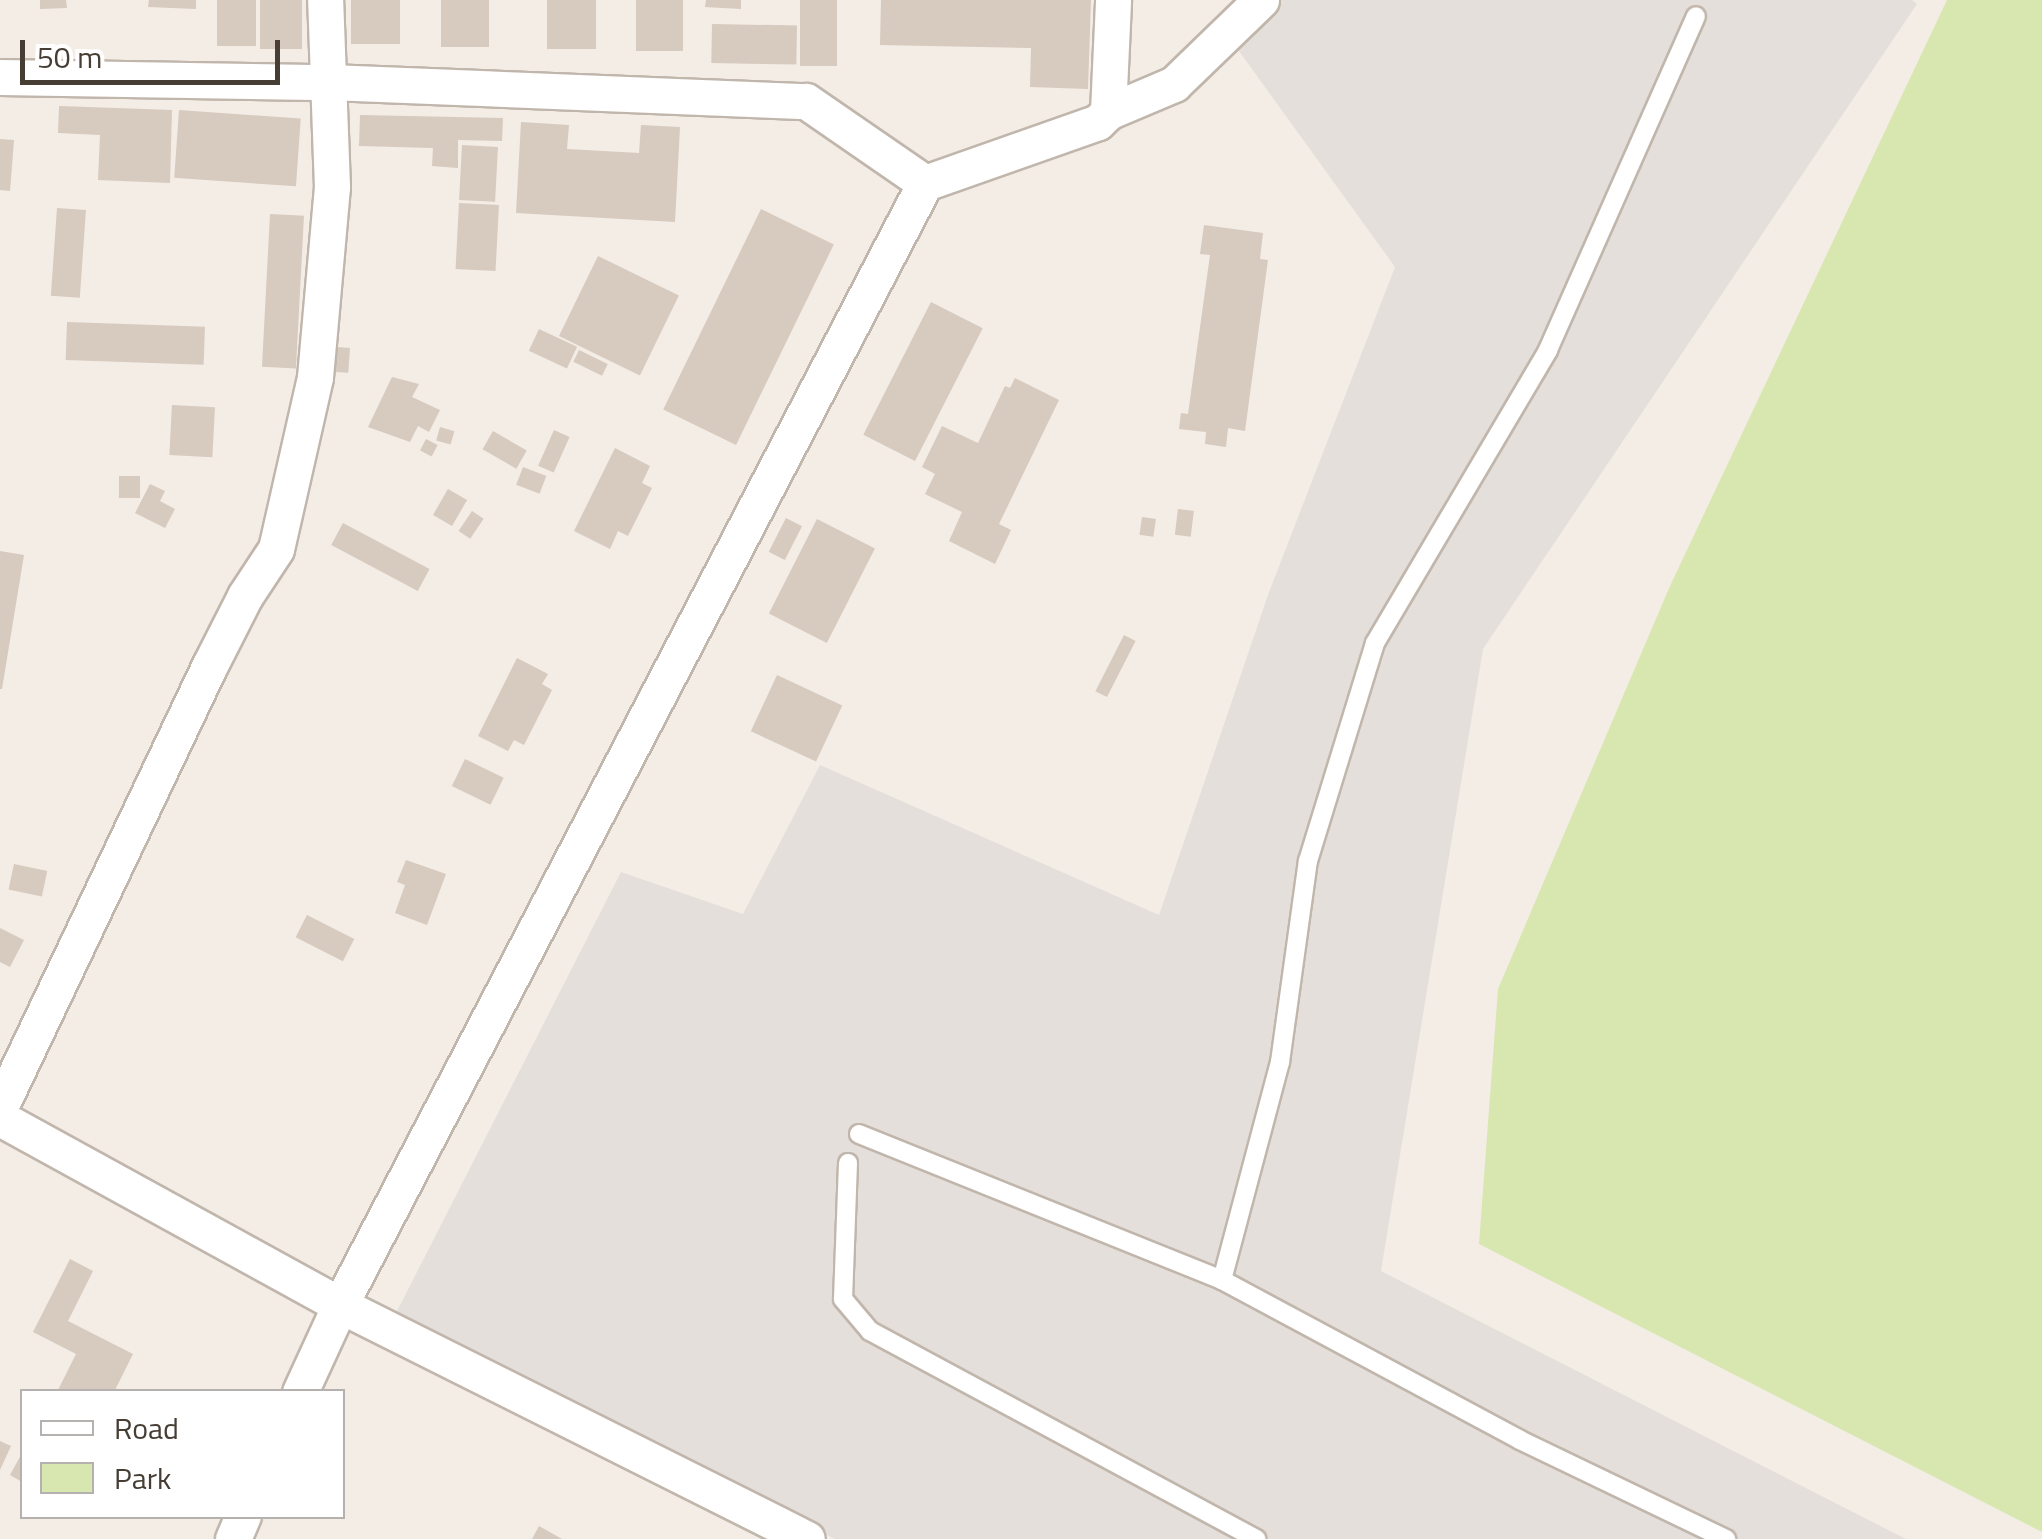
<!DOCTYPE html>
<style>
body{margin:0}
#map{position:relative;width:2042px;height:1539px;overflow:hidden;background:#f3ede6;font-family:"Titillium Web",sans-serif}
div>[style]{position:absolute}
.industrial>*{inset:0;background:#e5dfdb}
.green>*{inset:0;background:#d7e7af}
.building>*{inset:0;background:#d7cabe;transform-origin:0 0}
.roads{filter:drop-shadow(2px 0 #c1b6ac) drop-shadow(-2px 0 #c1b6ac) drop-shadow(0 2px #c1b6ac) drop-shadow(0 -2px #c1b6ac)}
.lane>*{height:18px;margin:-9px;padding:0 9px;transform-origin:9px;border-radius:9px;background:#fff}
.street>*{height:35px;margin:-17.5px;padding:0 17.5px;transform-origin:17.5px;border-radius:17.5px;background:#fff}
span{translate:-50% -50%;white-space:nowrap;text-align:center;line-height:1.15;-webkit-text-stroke:9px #fff;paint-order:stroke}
.legend{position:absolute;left:20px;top:1389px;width:325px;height:130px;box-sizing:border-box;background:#fff;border:2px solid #b5b1ae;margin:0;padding:12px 18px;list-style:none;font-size:30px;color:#463d35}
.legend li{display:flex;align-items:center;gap:20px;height:50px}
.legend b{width:50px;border:2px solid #b5b1ae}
.scale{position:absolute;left:20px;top:40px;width:260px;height:45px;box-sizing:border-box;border:5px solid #463d35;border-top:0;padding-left:12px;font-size:30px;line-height:35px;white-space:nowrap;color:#463d35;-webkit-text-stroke:8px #fff;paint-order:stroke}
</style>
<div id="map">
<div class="industrial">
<i style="clip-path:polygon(1275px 0,1912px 0,1917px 4px,1483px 649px,1381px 1271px,1906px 1539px,835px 1539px,394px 1317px,621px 872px,743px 914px,820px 765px,1159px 915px,1269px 592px,1395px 267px,1231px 40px)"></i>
</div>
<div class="green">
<i style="clip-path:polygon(1947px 0,2042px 0,2042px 1532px,1479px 1244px,1498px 989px,1670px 586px)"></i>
</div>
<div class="building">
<i style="clip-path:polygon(40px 0,66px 0,67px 8px,40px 9px)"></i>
<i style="clip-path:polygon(149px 0,196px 0,196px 9px,148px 7px)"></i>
<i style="left:217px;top:0;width:39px;height:46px"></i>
<i style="left:260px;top:0;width:42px;height:49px"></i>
<i style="left:351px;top:0;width:49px;height:44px"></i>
<i style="left:441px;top:0;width:48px;height:47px"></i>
<i style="left:547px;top:0;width:49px;height:49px"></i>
<i style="left:636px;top:0;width:47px;height:51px"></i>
<i style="clip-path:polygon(706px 0,741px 0,741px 9px,705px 7px)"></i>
<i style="left:800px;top:0;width:37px;height:66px"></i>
<i style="clip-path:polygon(881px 0,1091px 0,1088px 89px,1030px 87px,1031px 48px,880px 45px)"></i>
<i style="left:712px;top:24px;width:85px;height:39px;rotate:1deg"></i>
<i style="clip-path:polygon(59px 106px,172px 110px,170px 183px,98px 180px,100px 135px,58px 133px)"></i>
<i style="left:179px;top:110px;width:122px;height:68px;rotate:4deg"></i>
<i style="clip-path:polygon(360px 115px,503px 118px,502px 141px,458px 140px,458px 168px,432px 166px,433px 148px,359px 146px)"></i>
<i style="clip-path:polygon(521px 122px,569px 125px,567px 149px,639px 153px,641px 125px,680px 127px,675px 222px,516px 213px)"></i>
<i style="clip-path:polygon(0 139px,14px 140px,10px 191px,0 190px)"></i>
<i style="left:462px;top:145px;width:36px;height:55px;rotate:3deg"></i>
<i style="left:459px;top:203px;width:40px;height:66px;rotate:3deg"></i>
<i style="left:57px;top:208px;width:29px;height:88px;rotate:4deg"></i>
<i style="left:761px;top:209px;width:81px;height:223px;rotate:26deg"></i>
<i style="left:270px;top:214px;width:34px;height:153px;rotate:3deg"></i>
<i style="clip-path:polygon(1204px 225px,1263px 233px,1260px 259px,1268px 260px,1245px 431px,1228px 428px,1226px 447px,1205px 444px,1206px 432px,1179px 429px,1181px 413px,1188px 414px,1210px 255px,1200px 254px)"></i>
<i style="left:598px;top:256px;width:90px;height:89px;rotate:26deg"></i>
<i style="left:931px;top:302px;width:58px;height:149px;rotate:27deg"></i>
<i style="left:67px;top:322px;width:138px;height:38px;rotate:2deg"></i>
<i style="left:539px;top:329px;width:42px;height:24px;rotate:25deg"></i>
<i style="left:337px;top:347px;width:13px;height:25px;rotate:4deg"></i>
<i style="left:579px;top:350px;width:32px;height:13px;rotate:26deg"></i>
<i style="clip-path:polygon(392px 377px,419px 384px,412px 397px,440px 410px,429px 432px,418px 426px,410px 442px,368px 427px)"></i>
<i style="clip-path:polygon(1015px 378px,1059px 400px,999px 524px,1011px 530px,995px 564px,949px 541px,962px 512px,925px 494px,935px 474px,922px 467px,942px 426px,978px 443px,1005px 386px,1010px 388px)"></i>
<i style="left:172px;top:405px;width:43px;height:50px;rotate:3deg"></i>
<i style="left:440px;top:427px;width:15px;height:14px;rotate:16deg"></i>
<i style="left:554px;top:430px;width:17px;height:39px;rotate:24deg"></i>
<i style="left:493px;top:431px;width:39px;height:21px;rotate:30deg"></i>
<i style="left:426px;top:439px;width:13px;height:13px;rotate:27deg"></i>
<i style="clip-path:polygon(615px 448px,650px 466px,642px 483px,652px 488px,628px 536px,618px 531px,610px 549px,574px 531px)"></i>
<i style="left:523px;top:467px;width:25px;height:19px;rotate:21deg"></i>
<i style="left:140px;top:476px;width:22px;height:21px;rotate:90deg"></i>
<i style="clip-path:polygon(150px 484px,165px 491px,160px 501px,175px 509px,165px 528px,135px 513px)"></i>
<i style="left:448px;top:489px;width:22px;height:30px;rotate:30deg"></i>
<i style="left:1178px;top:509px;width:16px;height:26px;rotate:7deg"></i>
<i style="left:472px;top:511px;width:14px;height:24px;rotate:34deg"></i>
<i style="left:1142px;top:517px;width:14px;height:18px;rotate:8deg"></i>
<i style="left:786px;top:518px;width:18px;height:38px;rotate:27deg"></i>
<i style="left:817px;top:519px;width:65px;height:106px;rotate:27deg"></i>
<i style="left:343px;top:523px;width:98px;height:25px;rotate:28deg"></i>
<i style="clip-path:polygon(0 551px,24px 555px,2px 689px,0 689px)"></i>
<i style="left:1124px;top:635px;width:13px;height:63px;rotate:27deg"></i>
<i style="clip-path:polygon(517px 658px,548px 674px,542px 684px,552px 690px,524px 745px,514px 740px,508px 751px,478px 736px)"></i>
<i style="left:777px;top:675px;width:72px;height:62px;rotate:25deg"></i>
<i style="left:465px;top:759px;width:43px;height:30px;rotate:26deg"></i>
<i style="clip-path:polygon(406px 860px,446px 874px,427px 925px,395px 913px,405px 885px,397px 882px)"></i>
<i style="left:14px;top:864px;width:34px;height:26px;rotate:12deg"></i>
<i style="left:307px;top:915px;width:53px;height:25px;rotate:27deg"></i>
<i style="clip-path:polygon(0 928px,24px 940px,10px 967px,0 962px)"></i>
<i style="clip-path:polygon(70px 1259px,93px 1271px,68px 1321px,133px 1354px,114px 1392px,57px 1392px,76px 1354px,33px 1332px)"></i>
<i style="clip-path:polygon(0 1441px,11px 1446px,0 1470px)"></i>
<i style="clip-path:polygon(22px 1453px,22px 1482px,10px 1475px)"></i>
<i style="clip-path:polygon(539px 1526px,562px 1539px,532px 1539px)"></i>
</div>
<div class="roads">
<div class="lane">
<i style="left:859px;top:1134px;width:391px;rotate:21.9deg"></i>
<i style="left:1222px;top:1280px;width:338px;rotate:28.2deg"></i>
<i style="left:1520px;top:1440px;width:229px;rotate:25.7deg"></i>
<i style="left:848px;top:1163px;width:136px;rotate:92.1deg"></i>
<i style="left:843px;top:1299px;width:42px;rotate:49.8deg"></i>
<i style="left:870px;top:1331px;width:439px;rotate:28.3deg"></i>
<i style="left:1222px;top:1280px;width:226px;rotate:-75.1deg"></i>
<i style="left:1280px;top:1062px;width:203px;rotate:-82.1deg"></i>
<i style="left:1308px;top:861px;width:228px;rotate:-72.9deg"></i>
<i style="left:1375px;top:643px;width:340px;rotate:-59.4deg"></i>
<i style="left:1548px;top:350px;width:365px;rotate:-66.1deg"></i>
</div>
<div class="street">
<i style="left:0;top:77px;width:329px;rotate:0.9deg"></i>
<i style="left:329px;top:82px;width:477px;rotate:2.3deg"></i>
<i style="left:806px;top:101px;width:145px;rotate:34.6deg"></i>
<i style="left:925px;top:183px;width:1265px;rotate:117.54deg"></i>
<i style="left:340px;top:1305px;width:388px;rotate:-151.2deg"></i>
<i style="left:1108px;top:112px;width:72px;rotate:-23deg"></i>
<i style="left:1174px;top:84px;width:121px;rotate:-44deg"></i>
<i style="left:925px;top:183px;width:183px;rotate:-19.4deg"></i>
<i style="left:1098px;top:122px;width:14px;rotate:-45deg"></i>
<i style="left:1108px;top:112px;width:112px;rotate:-87.4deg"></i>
<i style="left:0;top:1107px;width:489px;rotate:-64.6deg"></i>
<i style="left:210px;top:665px;width:77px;rotate:-63.1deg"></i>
<i style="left:245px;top:596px;width:56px;rotate:-56.6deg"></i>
<i style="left:276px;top:549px;width:176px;rotate:-77.2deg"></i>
<i style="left:315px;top:377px;width:191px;rotate:-84.9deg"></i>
<i style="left:332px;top:187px;width:187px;rotate:-92.1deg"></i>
<i style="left:300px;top:1392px;width:96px;rotate:-65.3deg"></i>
<i style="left:340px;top:1305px;width:522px;rotate:26.61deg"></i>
<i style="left:233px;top:1539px;width:25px;rotate:-67deg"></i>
</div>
</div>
<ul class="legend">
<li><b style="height:12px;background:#fff"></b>Road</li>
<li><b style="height:28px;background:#d7e7af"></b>Park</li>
</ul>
<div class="scale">50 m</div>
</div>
